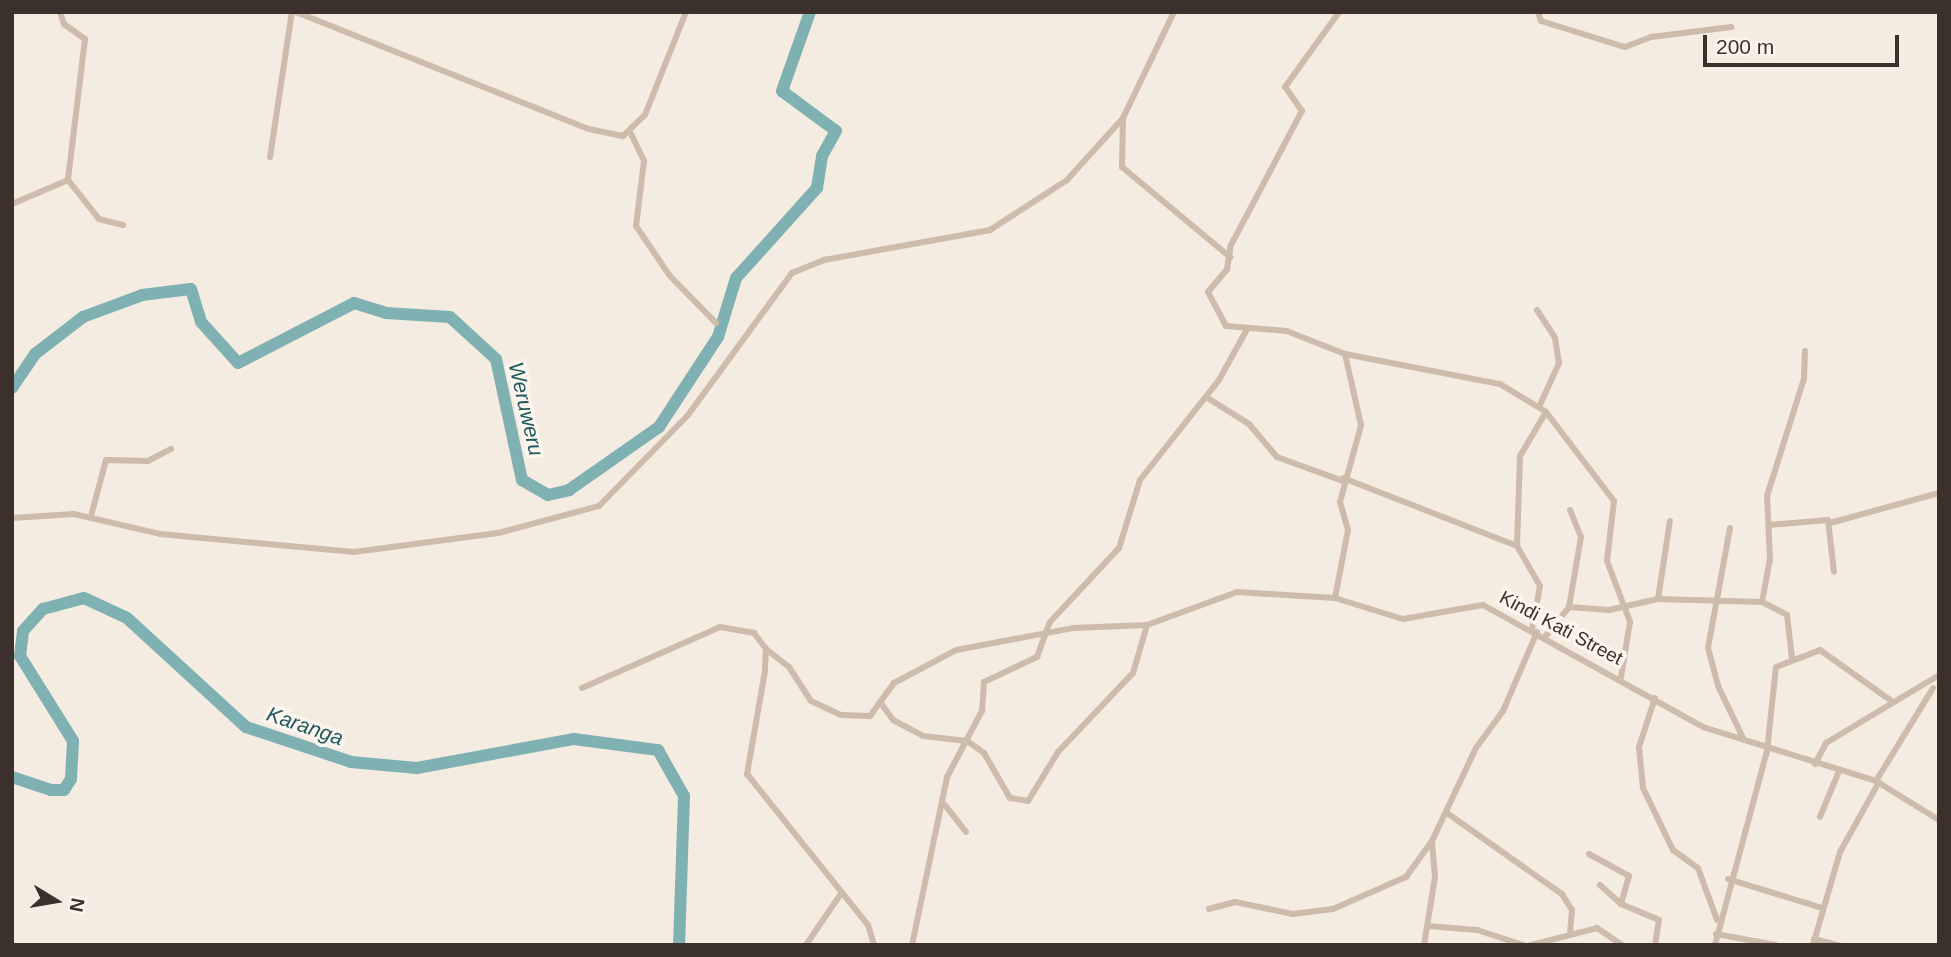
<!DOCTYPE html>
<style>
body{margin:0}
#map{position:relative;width:1951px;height:957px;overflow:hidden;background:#f4ebe1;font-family:Arial,sans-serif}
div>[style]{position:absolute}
.river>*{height:12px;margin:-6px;padding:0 6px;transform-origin:6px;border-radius:6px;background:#7fb0b2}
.minor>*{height:6px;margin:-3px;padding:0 3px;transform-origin:3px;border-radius:3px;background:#cdbbac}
span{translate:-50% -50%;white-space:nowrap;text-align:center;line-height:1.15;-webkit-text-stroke:7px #fbf5ee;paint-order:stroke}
.street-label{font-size:19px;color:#3b302b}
.water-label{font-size:21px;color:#1f5a5e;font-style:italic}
.frame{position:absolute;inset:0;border:14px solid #3b302b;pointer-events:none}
.north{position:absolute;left:21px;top:866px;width:70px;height:70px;-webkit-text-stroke:5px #fbf5ee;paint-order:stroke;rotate:101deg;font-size:19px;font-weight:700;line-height:28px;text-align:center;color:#3b302b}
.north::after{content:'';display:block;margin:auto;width:24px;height:32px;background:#3b302b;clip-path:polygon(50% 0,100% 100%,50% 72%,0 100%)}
.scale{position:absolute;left:1703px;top:35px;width:196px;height:32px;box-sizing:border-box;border:4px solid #3b302b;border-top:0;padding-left:9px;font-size:21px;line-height:24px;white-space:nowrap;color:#3b302b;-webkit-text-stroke:5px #fbf5ee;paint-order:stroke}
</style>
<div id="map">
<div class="river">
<i style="left:12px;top:388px;width:41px;rotate:-55.9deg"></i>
<i style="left:35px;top:354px;width:61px;rotate:-37.6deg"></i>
<i style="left:83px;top:317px;width:63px;rotate:-20.4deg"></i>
<i style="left:142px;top:295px;width:49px;rotate:-7deg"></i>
<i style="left:191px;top:289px;width:34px;rotate:73deg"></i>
<i style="left:201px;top:322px;width:55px;rotate:47.9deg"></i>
<i style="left:238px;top:363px;width:131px;rotate:-27.3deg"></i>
<i style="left:354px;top:303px;width:34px;rotate:17deg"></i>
<i style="left:386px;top:313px;width:64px;rotate:3.6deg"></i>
<i style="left:450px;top:317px;width:62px;rotate:42.4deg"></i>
<i style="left:496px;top:359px;width:124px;rotate:77.9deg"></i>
<i style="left:522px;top:480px;width:30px;rotate:30deg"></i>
<i style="left:548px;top:495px;width:22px;rotate:-13deg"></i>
<i style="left:569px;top:490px;width:110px;rotate:-35deg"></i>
<i style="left:659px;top:427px;width:108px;rotate:-56.8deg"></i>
<i style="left:718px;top:337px;width:62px;rotate:-73deg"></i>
<i style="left:736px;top:278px;width:121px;rotate:-48deg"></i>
<i style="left:817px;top:188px;width:32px;rotate:-81deg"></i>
<i style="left:822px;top:156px;width:29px;rotate:-61deg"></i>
<i style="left:836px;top:131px;width:67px;rotate:-143.5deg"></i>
<i style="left:782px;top:91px;width:84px;rotate:-70.5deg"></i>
<i style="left:12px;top:777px;width:41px;rotate:18.4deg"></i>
<i style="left:51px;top:790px;width:13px"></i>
<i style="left:64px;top:790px;width:13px;rotate:-58deg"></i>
<i style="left:71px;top:779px;width:38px;rotate:-87deg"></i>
<i style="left:73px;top:741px;width:100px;rotate:-121.9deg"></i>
<i style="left:20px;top:656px;width:25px;rotate:-83deg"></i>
<i style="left:23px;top:631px;width:30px;rotate:-48deg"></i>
<i style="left:43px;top:609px;width:42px;rotate:-15deg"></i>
<i style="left:84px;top:598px;width:47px;rotate:24.9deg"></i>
<i style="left:127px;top:618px;width:161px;rotate:42.5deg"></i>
<i style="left:246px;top:727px;width:111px;rotate:18.4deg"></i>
<i style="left:351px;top:762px;width:66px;rotate:5.2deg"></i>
<i style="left:417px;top:768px;width:160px;rotate:-10.5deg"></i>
<i style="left:574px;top:739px;width:85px;rotate:7.5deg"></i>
<i style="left:658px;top:750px;width:53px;rotate:60.5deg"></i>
<i style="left:684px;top:796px;width:149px;rotate:91.9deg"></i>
</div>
<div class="minor">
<i style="left:60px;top:12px;width:13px;rotate:72deg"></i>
<i style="left:64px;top:24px;width:26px;rotate:36deg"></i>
<i style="left:85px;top:39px;width:142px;rotate:96.9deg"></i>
<i style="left:68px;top:180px;width:50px;rotate:51.5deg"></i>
<i style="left:99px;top:219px;width:25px;rotate:14deg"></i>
<i style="left:296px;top:12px;width:315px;rotate:21.8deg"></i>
<i style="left:589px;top:129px;width:35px;rotate:12deg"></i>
<i style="left:623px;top:136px;width:30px;rotate:-44deg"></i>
<i style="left:645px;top:115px;width:111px;rotate:-68.3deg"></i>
<i style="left:1538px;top:12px;width:9px;rotate:72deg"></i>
<i style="left:1541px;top:21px;width:88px;rotate:17.2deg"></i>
<i style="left:1625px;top:47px;width:28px;rotate:-21deg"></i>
<i style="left:1651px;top:37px;width:81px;rotate:-7.1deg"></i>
<i style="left:1123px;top:118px;width:49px;rotate:91.2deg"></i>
<i style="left:1122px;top:167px;width:141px;rotate:39.8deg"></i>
<i style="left:631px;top:134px;width:30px;rotate:64deg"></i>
<i style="left:644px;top:161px;width:65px;rotate:97deg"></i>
<i style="left:636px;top:226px;width:60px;rotate:55.8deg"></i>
<i style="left:670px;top:276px;width:66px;rotate:45.6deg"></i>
<i style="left:270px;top:157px;width:147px;rotate:-81.4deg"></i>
<i style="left:12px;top:204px;width:61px;rotate:-23.2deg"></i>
<i style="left:1537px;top:310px;width:33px;rotate:57deg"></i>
<i style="left:1555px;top:338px;width:25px;rotate:81deg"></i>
<i style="left:1559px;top:363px;width:48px;rotate:114.4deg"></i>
<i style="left:1345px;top:354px;width:158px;rotate:11deg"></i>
<i style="left:1500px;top:384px;width:54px;rotate:31.3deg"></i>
<i style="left:1546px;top:412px;width:112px;rotate:52.6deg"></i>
<i style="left:1614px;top:501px;width:60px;rotate:96.7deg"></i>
<i style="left:1607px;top:561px;width:65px;rotate:69.3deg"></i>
<i style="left:1630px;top:622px;width:56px;rotate:99.3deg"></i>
<i style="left:1206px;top:397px;width:51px;rotate:32.1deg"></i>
<i style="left:1249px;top:424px;width:43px;rotate:49.7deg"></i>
<i style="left:1277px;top:457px;width:70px;rotate:20deg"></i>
<i style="left:1343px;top:478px;width:187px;rotate:21.3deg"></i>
<i style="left:1517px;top:546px;width:46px;rotate:60.1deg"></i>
<i style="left:1540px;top:586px;width:44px;rotate:100.5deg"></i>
<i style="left:91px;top:516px;width:58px;rotate:-75deg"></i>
<i style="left:106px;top:460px;width:42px;rotate:1.4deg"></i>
<i style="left:148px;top:461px;width:26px;rotate:-28deg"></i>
<i style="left:12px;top:518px;width:62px;rotate:-3.7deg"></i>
<i style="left:74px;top:514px;width:88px;rotate:13.1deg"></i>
<i style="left:160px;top:534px;width:195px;rotate:5.3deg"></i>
<i style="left:354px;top:552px;width:145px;rotate:-7.5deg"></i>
<i style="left:498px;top:533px;width:105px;rotate:-15deg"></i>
<i style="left:599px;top:506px;width:127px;rotate:-45.6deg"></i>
<i style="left:688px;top:415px;width:176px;rotate:-53.8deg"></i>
<i style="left:792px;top:273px;width:35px;rotate:-22deg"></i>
<i style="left:824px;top:260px;width:169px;rotate:-10.2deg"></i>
<i style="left:990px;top:230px;width:92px;rotate:-33deg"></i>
<i style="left:1067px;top:180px;width:84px;rotate:-47.9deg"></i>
<i style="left:1123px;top:118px;width:118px;rotate:-64.3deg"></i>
<i style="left:1830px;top:523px;width:113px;rotate:-15.4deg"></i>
<i style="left:1769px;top:525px;width:59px;rotate:-4.8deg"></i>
<i style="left:1828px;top:520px;width:52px;rotate:83.4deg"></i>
<i style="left:1730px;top:528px;width:122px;rotate:100.4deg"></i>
<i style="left:1708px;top:648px;width:39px;rotate:75deg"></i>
<i style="left:1718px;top:686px;width:60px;rotate:64.3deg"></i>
<i style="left:1517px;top:546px;width:90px;rotate:-88.1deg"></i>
<i style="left:1520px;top:456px;width:51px;rotate:-59.4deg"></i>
<i style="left:1335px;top:598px;width:69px;rotate:-79.2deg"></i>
<i style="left:1348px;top:530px;width:29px;rotate:-106deg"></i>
<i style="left:1340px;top:502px;width:80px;rotate:-74.7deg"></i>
<i style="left:1361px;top:425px;width:73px;rotate:-102.7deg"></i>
<i style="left:1345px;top:354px;width:62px;rotate:-158.4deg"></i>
<i style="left:1287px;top:331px;width:61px;rotate:-175.3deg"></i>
<i style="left:1226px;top:326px;width:38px;rotate:-118deg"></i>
<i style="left:1208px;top:292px;width:30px;rotate:-50deg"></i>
<i style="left:1227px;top:269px;width:24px;rotate:-81deg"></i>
<i style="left:1231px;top:245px;width:152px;rotate:-62.1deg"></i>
<i style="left:1302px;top:111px;width:29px;rotate:-125deg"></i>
<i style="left:1285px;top:87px;width:92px;rotate:-54.2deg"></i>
<i style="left:1658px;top:599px;width:79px;rotate:-81.3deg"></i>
<i style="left:1762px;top:602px;width:44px;rotate:-79.5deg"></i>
<i style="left:1770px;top:559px;width:63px;rotate:-92.7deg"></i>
<i style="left:1767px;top:496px;width:123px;rotate:-72.5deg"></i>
<i style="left:1804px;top:379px;width:28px;rotate:-88deg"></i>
<i style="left:1569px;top:607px;width:71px;rotate:-80.3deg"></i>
<i style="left:1581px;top:537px;width:29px;rotate:-112deg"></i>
<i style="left:1545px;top:637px;width:38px;rotate:-51deg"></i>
<i style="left:1569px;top:607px;width:40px;rotate:4.3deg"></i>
<i style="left:1609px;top:610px;width:50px;rotate:-12.7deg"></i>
<i style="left:1658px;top:599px;width:104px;rotate:1.7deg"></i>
<i style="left:1762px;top:602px;width:28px;rotate:27deg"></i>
<i style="left:1787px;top:615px;width:43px;rotate:83.4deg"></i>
<i style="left:766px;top:649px;width:29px;rotate:38deg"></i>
<i style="left:789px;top:667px;width:40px;rotate:57.1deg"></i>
<i style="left:811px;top:701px;width:33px;rotate:25deg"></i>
<i style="left:841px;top:715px;width:29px;rotate:2deg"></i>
<i style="left:870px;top:716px;width:41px;rotate:-54deg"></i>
<i style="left:894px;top:683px;width:70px;rotate:-28deg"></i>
<i style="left:956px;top:650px;width:119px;rotate:-10.6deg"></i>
<i style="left:1073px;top:628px;width:74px;rotate:-2.3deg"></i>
<i style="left:1147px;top:625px;width:96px;rotate:-20.1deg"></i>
<i style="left:1237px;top:592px;width:98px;rotate:3.5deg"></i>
<i style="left:1335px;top:598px;width:71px;rotate:17.2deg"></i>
<i style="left:1403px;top:619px;width:81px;rotate:-9.9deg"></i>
<i style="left:1483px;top:605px;width:252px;rotate:29deg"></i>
<i style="left:1703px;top:727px;width:181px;rotate:17.3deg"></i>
<i style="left:1876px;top:781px;width:74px;rotate:31.8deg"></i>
<i style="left:582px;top:688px;width:151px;rotate:-23.8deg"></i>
<i style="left:720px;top:627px;width:35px;rotate:10deg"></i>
<i style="left:754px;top:633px;width:20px;rotate:53deg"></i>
<i style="left:766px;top:649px;width:22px;rotate:93deg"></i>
<i style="left:765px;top:671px;width:105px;rotate:99.9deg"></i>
<i style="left:747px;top:774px;width:193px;rotate:51.3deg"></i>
<i style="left:868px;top:925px;width:21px;rotate:73deg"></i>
<i style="left:1655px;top:698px;width:52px;rotate:108.1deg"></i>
<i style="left:1639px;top:747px;width:41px;rotate:84.4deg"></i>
<i style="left:1643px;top:788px;width:69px;rotate:64.2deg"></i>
<i style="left:1673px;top:850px;width:31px;rotate:36deg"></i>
<i style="left:1698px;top:868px;width:55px;rotate:69.9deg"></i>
<i style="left:880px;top:702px;width:22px;rotate:54deg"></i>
<i style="left:893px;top:720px;width:34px;rotate:28deg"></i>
<i style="left:923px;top:736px;width:44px;rotate:6.5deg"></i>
<i style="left:967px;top:741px;width:21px;rotate:35deg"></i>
<i style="left:984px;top:753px;width:52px;rotate:60deg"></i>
<i style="left:1010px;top:798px;width:18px;rotate:9deg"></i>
<i style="left:1028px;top:801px;width:57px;rotate:-58.5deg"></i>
<i style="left:1058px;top:752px;width:109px;rotate:-46.5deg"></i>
<i style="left:1133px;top:673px;width:50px;rotate:-73.7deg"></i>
<i style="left:1815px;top:764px;width:24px;rotate:-62deg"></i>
<i style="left:1826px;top:743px;width:132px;rotate:-31deg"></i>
<i style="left:1876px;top:781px;width:109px;rotate:-58.5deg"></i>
<i style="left:945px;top:805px;width:34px;rotate:52deg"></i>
<i style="left:1447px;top:813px;width:141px;rotate:35.2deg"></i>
<i style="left:1562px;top:894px;width:19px;rotate:58deg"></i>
<i style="left:1572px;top:910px;width:21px;rotate:95deg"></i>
<i style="left:1820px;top:817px;width:50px;rotate:-67.6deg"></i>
<i style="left:1589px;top:854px;width:46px;rotate:28.8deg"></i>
<i style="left:1629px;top:876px;width:29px;rotate:106deg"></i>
<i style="left:1728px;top:879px;width:98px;rotate:17.1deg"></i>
<i style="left:1600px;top:885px;width:28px;rotate:42deg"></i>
<i style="left:1621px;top:904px;width:41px;rotate:22.8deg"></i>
<i style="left:1659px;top:920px;width:25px;rotate:99deg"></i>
<i style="left:1209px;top:909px;width:27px;rotate:-15deg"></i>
<i style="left:1235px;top:902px;width:59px;rotate:11.7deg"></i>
<i style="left:1293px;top:914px;width:40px;rotate:-7.1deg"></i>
<i style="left:1333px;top:909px;width:80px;rotate:-23.7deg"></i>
<i style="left:1406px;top:877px;width:44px;rotate:-54.2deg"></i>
<i style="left:1428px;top:926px;width:49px;rotate:4.7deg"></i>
<i style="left:1477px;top:930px;width:48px;rotate:18.1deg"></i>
<i style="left:1716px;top:934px;width:61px;rotate:10.4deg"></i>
<i style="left:1814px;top:939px;width:25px;rotate:14deg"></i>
<i style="left:806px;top:945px;width:64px;rotate:-55.8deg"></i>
<i style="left:912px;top:945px;width:172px;rotate:-78.2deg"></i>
<i style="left:947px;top:777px;width:75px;rotate:-62.1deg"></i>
<i style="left:982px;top:711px;width:29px;rotate:-86deg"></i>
<i style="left:984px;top:682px;width:59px;rotate:-25.3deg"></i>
<i style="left:1037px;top:657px;width:37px;rotate:-70deg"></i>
<i style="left:1050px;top:622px;width:101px;rotate:-47deg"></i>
<i style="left:1119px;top:548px;width:71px;rotate:-72.8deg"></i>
<i style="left:1140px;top:480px;width:127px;rotate:-51.7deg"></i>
<i style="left:1219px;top:380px;width:56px;rotate:-61.1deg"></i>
<i style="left:1424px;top:945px;width:69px;rotate:-80.8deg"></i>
<i style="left:1435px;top:877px;width:36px;rotate:-95deg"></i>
<i style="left:1432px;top:841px;width:103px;rotate:-64.7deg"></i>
<i style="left:1476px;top:748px;width:46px;rotate:-53.9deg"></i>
<i style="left:1503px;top:711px;width:86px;rotate:-66.7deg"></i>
<i style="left:1531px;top:945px;width:68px;rotate:-14.4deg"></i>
<i style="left:1597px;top:928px;width:30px;rotate:34deg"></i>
<i style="left:1715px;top:945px;width:201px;rotate:-75deg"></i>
<i style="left:1767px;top:751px;width:84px;rotate:-83.9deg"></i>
<i style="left:1776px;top:667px;width:47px;rotate:-21.1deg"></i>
<i style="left:1820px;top:650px;width:90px;rotate:35.5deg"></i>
<i style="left:1813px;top:945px;width:97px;rotate:-73.8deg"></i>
<i style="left:1840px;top:852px;width:80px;rotate:-60.9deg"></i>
</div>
<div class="street-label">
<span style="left:1561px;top:628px;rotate:28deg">Kindi Kati Street</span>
</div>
<div class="water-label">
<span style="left:526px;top:409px;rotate:77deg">Weruweru</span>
<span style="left:305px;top:726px;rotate:19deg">Karanga</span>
</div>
<div class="frame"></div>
<div class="north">N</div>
<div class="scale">200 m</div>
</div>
